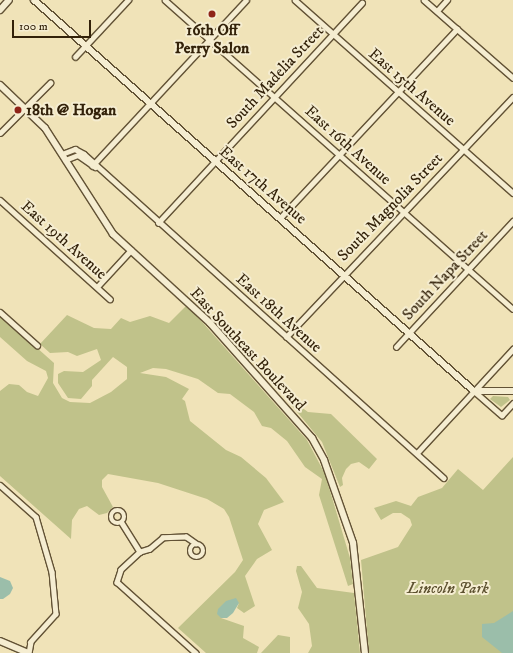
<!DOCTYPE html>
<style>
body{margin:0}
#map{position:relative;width:513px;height:653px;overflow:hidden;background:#f0e3b8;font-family:"IM FELL DW Pica",serif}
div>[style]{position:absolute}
.green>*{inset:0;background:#c0c28a}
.water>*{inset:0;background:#9bbeaa}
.roads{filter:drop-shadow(1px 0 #625235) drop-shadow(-1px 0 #625235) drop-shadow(0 1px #625235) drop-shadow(0 -1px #625235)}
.street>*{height:4.5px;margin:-2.25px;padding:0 2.25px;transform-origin:2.25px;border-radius:2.25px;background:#f5edd1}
.street>.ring{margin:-2.25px;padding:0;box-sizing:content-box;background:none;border:4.5px solid #f5edd1;border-radius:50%}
.secondary>*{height:6px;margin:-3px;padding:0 3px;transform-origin:3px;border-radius:3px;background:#f5edd1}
.dots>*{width:11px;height:11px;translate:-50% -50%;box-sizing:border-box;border:2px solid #f5edd1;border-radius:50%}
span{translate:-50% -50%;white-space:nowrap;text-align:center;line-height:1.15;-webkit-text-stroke:4px #f5edd1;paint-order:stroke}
.poi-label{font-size:16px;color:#322109;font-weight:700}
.left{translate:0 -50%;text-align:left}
.street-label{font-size:16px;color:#322109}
.park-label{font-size:16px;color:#5d5130;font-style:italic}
.scale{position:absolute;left:12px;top:20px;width:79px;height:18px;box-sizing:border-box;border:2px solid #322109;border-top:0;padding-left:5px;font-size:12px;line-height:14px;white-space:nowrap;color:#322109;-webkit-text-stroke:3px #f5edd1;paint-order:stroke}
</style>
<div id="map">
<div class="green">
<i style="clip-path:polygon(187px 305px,307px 440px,325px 474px,350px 558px,353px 584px,348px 586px,319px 495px,322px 479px,305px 467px,287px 441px,271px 428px,262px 426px,254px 412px,230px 394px,218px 393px,198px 379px,166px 369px,153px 368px,140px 373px,166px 377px,189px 389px,182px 399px,185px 401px,190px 421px,226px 450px,241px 457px,266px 478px,284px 502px,264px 510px,258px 524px,272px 550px,257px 559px,245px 576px,255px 606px,244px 613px,237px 608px,239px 603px,221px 618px,244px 626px,243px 638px,259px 647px,257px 653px,206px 653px,178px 628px,235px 572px,243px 560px,229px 517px,224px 509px,207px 499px,158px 483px,108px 474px,102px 480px,102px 487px,113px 507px,107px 513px,99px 515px,87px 506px,79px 509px,72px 520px,71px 539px,0 476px,0 391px,9px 384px,19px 385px,27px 392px,38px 396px,48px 378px,46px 371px,27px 361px,0 337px,0 315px,54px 363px,53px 383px,62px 398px,70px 402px,90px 403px,111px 392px,127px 379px,127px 367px,113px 357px,92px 380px,92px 386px,81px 399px,68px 398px,58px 383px,58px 374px,64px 371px,83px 372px,101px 360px,97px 349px,77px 356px,68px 352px,50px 353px,40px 344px,67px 315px,94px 328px,111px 329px,121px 318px,130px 322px,150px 316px,169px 323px)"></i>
<i style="clip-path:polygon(493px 396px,508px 397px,510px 400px,501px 407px,490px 399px)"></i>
<i style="clip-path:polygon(288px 401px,294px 402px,308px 412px,331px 414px,377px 459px,369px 469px,359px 462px,351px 464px,346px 469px,342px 478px,343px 485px,340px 487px,322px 442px)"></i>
<i style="clip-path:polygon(513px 457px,513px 653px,369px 653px,361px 560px,398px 547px,412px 525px,410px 519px,401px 513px,393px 513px,381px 520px,374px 508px,396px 501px,411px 506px,418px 497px,442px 488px,458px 469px,483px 490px)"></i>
<i style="clip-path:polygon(297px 566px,301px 566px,317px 588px,354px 593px,360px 653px,308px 653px,312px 646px,309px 624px,298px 608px,302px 592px,296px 571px)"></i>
<i style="clip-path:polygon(278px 635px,290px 637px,290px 653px,261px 653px)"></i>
</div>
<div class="water">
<i style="clip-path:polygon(0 577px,10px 581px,13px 588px,10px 594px,3px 599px,0 599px)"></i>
<i style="clip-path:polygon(236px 598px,239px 603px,233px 613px,227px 618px,221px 618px,217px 614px,218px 609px,226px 601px)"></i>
<i style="clip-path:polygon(513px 611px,513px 653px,502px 653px,482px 637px,482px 624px,494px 623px)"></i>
</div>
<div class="roads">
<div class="street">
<i style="left:165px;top:0;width:465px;rotate:41.6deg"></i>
<i style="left:295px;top:0;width:291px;rotate:41.5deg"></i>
<i style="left:424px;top:0;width:118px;rotate:41.2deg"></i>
<i style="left:437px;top:11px;width:15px;rotate:-48deg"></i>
<i style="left:75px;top:57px;width:78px;rotate:-47.1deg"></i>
<i style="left:0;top:133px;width:71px;rotate:-45deg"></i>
<i style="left:62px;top:154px;width:14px;rotate:-21deg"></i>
<i style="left:75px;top:149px;width:10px;rotate:29deg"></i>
<i style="left:84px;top:154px;width:484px;rotate:42deg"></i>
<i style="left:65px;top:160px;width:14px;rotate:-21deg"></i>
<i style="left:78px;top:155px;width:21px;rotate:35deg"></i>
<i style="left:92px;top:166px;width:226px;rotate:-47.1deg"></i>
<i style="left:0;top:200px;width:148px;rotate:42deg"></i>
<i style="left:280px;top:218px;width:259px;rotate:-46.9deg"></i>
<i style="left:158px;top:223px;width:300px;rotate:-47.2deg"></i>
<i style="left:97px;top:287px;width:50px;rotate:-47.4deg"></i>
<i style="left:0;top:312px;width:50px;rotate:41.7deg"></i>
<i style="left:286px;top:337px;width:330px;rotate:-46.6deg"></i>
<i style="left:396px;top:347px;width:172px;rotate:-47.1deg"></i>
<i style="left:474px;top:391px;width:37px;rotate:41deg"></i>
<i style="left:502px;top:415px;width:16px;rotate:-47deg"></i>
<i style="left:417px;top:453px;width:142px;rotate:-47.3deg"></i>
<i style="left:0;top:485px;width:48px;rotate:41.6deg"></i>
<i style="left:36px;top:517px;width:57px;rotate:73.8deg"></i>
<i style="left:52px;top:572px;width:42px;rotate:84.6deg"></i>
<i style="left:56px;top:614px;width:38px;rotate:132deg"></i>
<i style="left:31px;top:642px;width:11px;rotate:100deg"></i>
<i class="ring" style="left:111px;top:510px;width:9.5px;height:9.5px"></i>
<i style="left:122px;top:523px;width:34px;rotate:58deg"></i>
<i class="ring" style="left:190px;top:544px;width:9.5px;height:9.5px"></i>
<i style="left:196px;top:544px;width:12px;rotate:-145deg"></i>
<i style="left:186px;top:537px;width:23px;rotate:178deg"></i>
<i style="left:163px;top:538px;width:17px;rotate:140deg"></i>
<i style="left:150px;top:549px;width:10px;rotate:163deg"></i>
<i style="left:140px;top:552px;width:26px;rotate:137deg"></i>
<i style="left:121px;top:570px;width:13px;rotate:108deg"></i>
<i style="left:117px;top:582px;width:106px;rotate:41.9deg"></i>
</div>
<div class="secondary">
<i style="left:34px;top:0;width:589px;rotate:41.63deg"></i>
<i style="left:474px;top:391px;width:39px"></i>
<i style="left:0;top:10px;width:13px;rotate:-48deg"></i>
<i style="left:0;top:85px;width:62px;rotate:43.7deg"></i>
<i style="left:45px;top:128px;width:126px;rotate:57.3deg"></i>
<i style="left:113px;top:234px;width:132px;rotate:42.5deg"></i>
<i style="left:210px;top:323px;width:154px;rotate:48.4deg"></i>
<i style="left:312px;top:438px;width:25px;rotate:61deg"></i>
<i style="left:324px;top:460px;width:88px;rotate:70.7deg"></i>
<i style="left:353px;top:543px;width:111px;rotate:83.8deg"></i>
<i style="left:0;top:641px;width:30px;rotate:23deg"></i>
</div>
</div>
<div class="dots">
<i style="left:212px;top:14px;background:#8f2418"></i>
<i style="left:18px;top:110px;background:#8f2418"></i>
</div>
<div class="poi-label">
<span style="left:212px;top:39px">16th Off<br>Perry Salon</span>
<span class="left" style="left:26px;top:110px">18th @ Hogan</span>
</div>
<div class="street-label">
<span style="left:275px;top:77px;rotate:-47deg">South Madelia Street</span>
<span style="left:412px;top:87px;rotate:41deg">East 15th Avenue</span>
<span style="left:348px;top:145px;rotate:42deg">East 16th Avenue</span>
<span style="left:263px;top:185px;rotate:41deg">East 17th Avenue</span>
<span style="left:390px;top:207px;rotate:-46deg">South Magnolia Street</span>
<span style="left:64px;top:240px;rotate:42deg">East 19th Avenue</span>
<span style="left:445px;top:275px;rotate:-47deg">South Napa Street</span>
<span style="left:279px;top:313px;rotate:42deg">East 18th Avenue</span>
<span style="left:248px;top:349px;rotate:47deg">East Southeast Boulevard</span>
</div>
<div class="park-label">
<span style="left:448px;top:588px">Lincoln Park</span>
</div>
<div class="scale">100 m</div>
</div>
